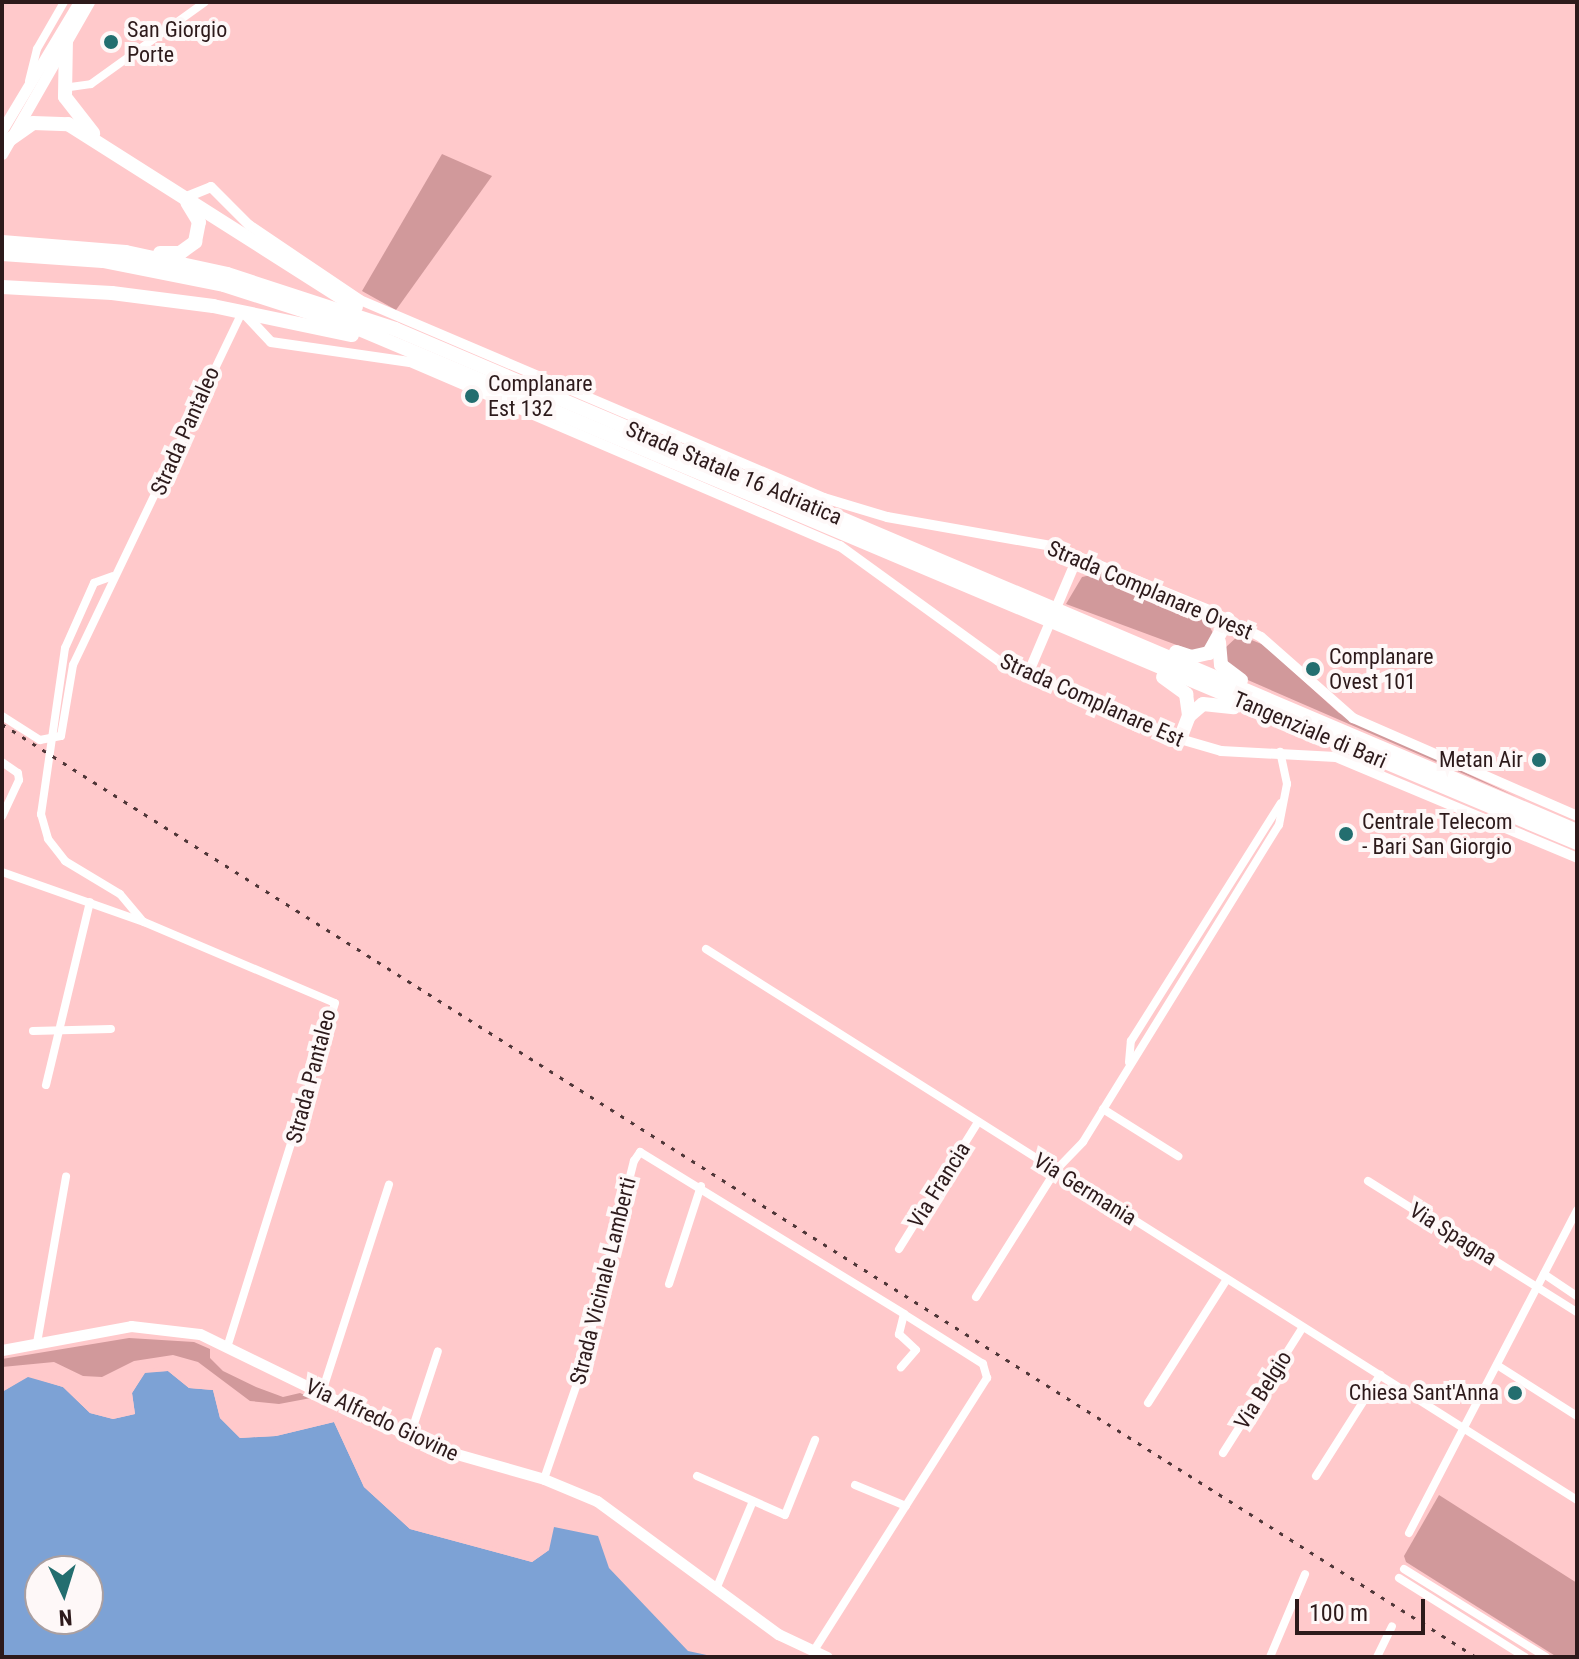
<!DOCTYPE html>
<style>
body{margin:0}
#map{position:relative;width:1579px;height:1659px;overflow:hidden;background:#ffc9cb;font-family:"Roboto Condensed",sans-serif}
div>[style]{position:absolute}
.green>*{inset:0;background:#d1999b}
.water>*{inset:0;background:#7da2d5}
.pier>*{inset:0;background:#ffc9cb}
.minor>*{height:8px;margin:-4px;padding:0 4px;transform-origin:4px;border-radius:4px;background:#fff}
.tertiary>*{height:10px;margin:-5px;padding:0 5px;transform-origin:5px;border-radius:5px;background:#fff}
.secondary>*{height:11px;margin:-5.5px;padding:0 5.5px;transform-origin:5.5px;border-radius:5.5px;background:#fff}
.trunk>*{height:14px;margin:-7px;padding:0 7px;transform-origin:7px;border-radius:7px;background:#fff}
.rail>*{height:3px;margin-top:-1.5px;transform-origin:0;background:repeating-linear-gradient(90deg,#4f3638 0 4px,transparent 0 12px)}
.dots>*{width:22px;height:22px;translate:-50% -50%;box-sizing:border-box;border:4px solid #fef8f8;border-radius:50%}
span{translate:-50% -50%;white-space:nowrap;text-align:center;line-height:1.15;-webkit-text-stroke:8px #fef8f8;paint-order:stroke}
.poi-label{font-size:22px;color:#2d1a1b}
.left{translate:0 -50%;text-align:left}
.right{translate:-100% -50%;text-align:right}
.street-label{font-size:22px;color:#2d1a1b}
.frame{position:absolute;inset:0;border:4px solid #2d1a1b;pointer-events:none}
.north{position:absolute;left:24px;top:1555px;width:80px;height:80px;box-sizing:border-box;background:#fef8f8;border:2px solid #aa9fa0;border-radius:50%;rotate:176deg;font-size:22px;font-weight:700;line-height:32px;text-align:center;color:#2d1a1b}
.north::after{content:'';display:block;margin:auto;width:28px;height:36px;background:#236e6f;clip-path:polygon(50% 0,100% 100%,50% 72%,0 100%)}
.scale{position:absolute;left:1295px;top:1599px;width:130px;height:36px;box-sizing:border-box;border:4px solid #2d1a1b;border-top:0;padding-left:10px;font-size:24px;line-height:28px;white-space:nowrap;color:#2d1a1b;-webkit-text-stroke:6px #fef8f8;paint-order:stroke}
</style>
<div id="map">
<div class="green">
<i style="clip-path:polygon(442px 154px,492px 176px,396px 310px,362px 291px)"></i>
<i style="clip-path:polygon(1100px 573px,1205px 618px,1213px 633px,1201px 654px,1066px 604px,1082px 577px)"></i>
<i style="clip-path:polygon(1239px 635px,1264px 645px,1339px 713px,1517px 797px,1234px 674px,1226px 665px,1225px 648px)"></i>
<i style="clip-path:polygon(129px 1338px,194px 1342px,210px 1349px,210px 1358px,223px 1371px,256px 1387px,283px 1397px,300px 1393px,311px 1398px,279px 1404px,250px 1401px,198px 1362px,173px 1355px,134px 1361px,102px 1377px,83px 1376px,54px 1362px,2px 1367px,2px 1359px)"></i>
<i style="clip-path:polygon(1439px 1495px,1577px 1583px,1577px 1657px,1557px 1657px,1406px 1562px,1404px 1556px)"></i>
</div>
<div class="water">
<i style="clip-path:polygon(evenodd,168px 1371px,189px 1388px,213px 1390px,220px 1418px,240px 1438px,276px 1436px,334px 1422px,364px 1487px,410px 1529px,532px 1562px,549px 1550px,554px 1527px,598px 1536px,609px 1568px,688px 1651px,716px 1657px,2px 1657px,2px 1392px,28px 1376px,63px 1387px,90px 1413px,113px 1419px,135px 1414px,132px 1393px,145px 1372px,168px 1371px,40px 1571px,88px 1571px,88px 1619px,40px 1619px,40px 1571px)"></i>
</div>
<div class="pier">
<i style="clip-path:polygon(169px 1367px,191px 1384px,216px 1387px,224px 1416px,242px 1434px,337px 1418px,367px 1485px,412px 1525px,532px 1557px,546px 1547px,549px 1528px,549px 1550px,532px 1562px,410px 1529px,364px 1487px,334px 1422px,276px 1436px,240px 1438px,220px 1418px,213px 1390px,189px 1388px,168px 1371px,145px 1373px,132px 1393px,135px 1414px,113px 1419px,90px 1413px,63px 1387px,28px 1377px,2px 1392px,29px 1372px,65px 1383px,92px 1410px,113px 1415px,130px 1411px,128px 1392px,142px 1369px)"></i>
</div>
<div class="minor">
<i style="left:29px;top:81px;width:33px;rotate:-76deg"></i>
<i style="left:37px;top:49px;width:54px;rotate:-60.1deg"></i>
<i style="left:63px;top:88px;width:28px;rotate:-8deg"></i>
<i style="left:91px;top:84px;width:140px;rotate:-35.7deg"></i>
<i style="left:113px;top:576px;width:20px;rotate:160deg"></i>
<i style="left:94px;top:583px;width:71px;rotate:114deg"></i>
<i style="left:65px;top:648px;width:168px;rotate:98.2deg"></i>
<i style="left:41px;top:814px;width:26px;rotate:74deg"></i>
<i style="left:48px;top:839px;width:28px;rotate:52deg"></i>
<i style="left:65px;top:861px;width:64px;rotate:31deg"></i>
<i style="left:120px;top:894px;width:35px;rotate:50deg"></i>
<i style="left:2px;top:716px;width:45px;rotate:32.3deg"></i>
<i style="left:40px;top:740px;width:21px;rotate:-11deg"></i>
<i style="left:61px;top:736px;width:72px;rotate:-80.4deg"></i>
<i style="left:73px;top:665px;width:391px;rotate:-64.4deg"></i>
<i style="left:2px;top:762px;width:19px;rotate:35deg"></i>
<i style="left:18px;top:773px;width:7px;rotate:82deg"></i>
<i style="left:19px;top:780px;width:40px;rotate:115deg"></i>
<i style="left:2px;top:872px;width:151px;rotate:19.4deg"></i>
<i style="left:144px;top:922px;width:207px;rotate:23deg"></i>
<i style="left:335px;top:1003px;width:358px;rotate:107.4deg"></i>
<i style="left:706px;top:949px;width:1031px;rotate:32.32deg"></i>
<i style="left:33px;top:1031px;width:78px;rotate:-1.5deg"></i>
<i style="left:1129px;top:1062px;width:21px;rotate:-85deg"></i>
<i style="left:1131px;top:1041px;width:281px;rotate:-57.8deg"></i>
<i style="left:46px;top:1085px;width:188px;rotate:-76.5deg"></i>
<i style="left:1103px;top:1109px;width:89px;rotate:32.1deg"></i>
<i style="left:1368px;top:1181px;width:247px;rotate:32.1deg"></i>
<i style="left:899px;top:1249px;width:150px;rotate:-58.1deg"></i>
<i style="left:1544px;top:1274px;width:40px;rotate:34deg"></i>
<i style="left:669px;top:1284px;width:103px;rotate:-71.9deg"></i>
<i style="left:976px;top:1297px;width:150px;rotate:-57.8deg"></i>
<i style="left:1056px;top:1170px;width:39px;rotate:-46deg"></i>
<i style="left:1083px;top:1142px;width:373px;rotate:-58.3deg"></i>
<i style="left:1279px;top:825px;width:42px;rotate:-79deg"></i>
<i style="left:1287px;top:784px;width:33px;rotate:-102deg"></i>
<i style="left:37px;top:1343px;width:169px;rotate:-80.1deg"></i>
<i style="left:1497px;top:1365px;width:95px;rotate:32.5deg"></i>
<i style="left:322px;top:1392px;width:218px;rotate:-72.1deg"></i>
<i style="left:1148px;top:1403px;width:147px;rotate:-57.5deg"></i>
<i style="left:410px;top:1436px;width:89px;rotate:-71.8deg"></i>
<i style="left:1223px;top:1453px;width:149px;rotate:-57.6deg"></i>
<i style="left:697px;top:1476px;width:96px;rotate:23.9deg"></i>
<i style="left:785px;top:1515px;width:81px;rotate:-68.2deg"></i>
<i style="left:1316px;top:1476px;width:120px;rotate:-57.6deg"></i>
<i style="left:544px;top:1479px;width:107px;rotate:-70.9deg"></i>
<i style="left:579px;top:1378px;width:224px;rotate:-75.8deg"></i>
<i style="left:634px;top:1161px;width:11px;rotate:-56deg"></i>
<i style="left:640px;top:1152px;width:310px;rotate:31.5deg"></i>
<i style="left:904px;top:1314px;width:21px;rotate:104deg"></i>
<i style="left:899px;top:1334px;width:23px;rotate:43deg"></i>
<i style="left:916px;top:1350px;width:23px;rotate:131deg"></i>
<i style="left:855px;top:1485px;width:55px;rotate:22.4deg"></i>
<i style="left:1409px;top:1533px;width:364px;rotate:-62.5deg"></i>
<i style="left:1404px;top:1569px;width:167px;rotate:31.8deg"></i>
<i style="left:1399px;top:1578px;width:149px;rotate:32.1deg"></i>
<i style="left:717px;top:1587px;width:93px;rotate:-67.3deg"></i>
<i style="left:813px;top:1652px;width:325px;rotate:-57.6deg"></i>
<i style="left:987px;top:1378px;width:15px;rotate:-106deg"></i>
<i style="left:983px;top:1364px;width:93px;rotate:-147.7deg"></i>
<i style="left:1270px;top:1657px;width:90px;rotate:-67.1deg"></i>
<i style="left:1377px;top:1657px;width:34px;rotate:-64deg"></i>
</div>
<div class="tertiary">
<i style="left:184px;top:198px;width:29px;rotate:-22deg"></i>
<i style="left:211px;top:187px;width:54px;rotate:45deg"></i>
<i style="left:249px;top:225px;width:134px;rotate:34deg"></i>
<i style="left:360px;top:300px;width:504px;rotate:23.11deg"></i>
<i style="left:824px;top:498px;width:66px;rotate:16.8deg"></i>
<i style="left:887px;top:517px;width:168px;rotate:10deg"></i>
<i style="left:1052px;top:546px;width:172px;rotate:22.2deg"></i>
<i style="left:1211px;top:611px;width:56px;rotate:27.5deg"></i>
<i style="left:1261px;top:637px;width:123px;rotate:41.4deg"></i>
<i style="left:1353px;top:718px;width:244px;rotate:23.6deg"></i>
<i style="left:242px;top:311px;width:42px;rotate:46.9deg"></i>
<i style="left:271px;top:342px;width:140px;rotate:8.2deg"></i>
<i style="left:410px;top:362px;width:468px;rotate:23.2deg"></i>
<i style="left:840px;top:546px;width:196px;rotate:35.9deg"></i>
<i style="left:999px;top:661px;width:197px;rotate:23.3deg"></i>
<i style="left:1180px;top:739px;width:43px;rotate:16.3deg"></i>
<i style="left:1221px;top:751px;width:115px;rotate:3deg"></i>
<i style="left:1336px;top:757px;width:261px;rotate:22.7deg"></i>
<i style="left:1028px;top:674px;width:128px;rotate:-67deg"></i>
</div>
<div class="secondary">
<i style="left:2px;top:130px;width:149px;rotate:-59deg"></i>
<i style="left:2px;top:154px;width:175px;rotate:-60.2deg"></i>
<i style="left:2px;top:1350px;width:131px;rotate:-10.5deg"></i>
<i style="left:131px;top:1326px;width:69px;rotate:6.6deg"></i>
<i style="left:200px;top:1334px;width:258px;rotate:26deg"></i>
<i style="left:432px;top:1447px;width:116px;rotate:15.9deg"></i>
<i style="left:544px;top:1479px;width:57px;rotate:22.5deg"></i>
<i style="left:597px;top:1501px;width:225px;rotate:36.3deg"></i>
<i style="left:778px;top:1634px;width:54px;rotate:25.1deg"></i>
</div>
<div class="trunk">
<i style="left:66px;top:38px;width:59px;rotate:91deg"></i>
<i style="left:65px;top:97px;width:46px;rotate:52.1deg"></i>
<i style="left:9px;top:140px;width:29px;rotate:-35deg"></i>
<i style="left:33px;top:123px;width:35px;rotate:2deg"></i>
<i style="left:68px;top:124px;width:341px;rotate:32.4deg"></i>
<i style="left:2px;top:242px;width:124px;rotate:4.6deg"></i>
<i style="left:126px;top:252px;width:103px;rotate:12.3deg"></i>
<i style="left:227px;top:274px;width:177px;rotate:18.1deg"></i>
<i style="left:395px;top:329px;width:1284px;rotate:23.01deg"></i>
<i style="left:160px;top:253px;width:20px"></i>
<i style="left:180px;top:253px;width:19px;rotate:-36deg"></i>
<i style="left:195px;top:242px;width:20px;rotate:-79deg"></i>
<i style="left:199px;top:222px;width:23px;rotate:-121deg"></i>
<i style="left:2px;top:254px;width:101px;rotate:4deg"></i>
<i style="left:103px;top:261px;width:123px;rotate:11.2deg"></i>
<i style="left:224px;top:285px;width:134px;rotate:17.8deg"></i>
<i style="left:352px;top:326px;width:1330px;rotate:22.88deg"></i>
<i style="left:2px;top:287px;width:110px;rotate:3.1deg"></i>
<i style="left:112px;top:293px;width:102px;rotate:7.3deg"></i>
<i style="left:213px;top:306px;width:142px;rotate:11.8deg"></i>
<i style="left:1219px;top:642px;width:23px;rotate:85deg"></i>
<i style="left:1221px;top:665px;width:25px;rotate:37deg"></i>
<i style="left:1176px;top:652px;width:16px;rotate:18deg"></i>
<i style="left:1191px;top:657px;width:18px;rotate:-13deg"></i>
<i style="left:1209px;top:653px;width:39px;rotate:-61deg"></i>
<i style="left:1163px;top:677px;width:29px;rotate:36deg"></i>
<i style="left:1186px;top:694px;width:22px;rotate:82deg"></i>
<i style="left:1180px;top:739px;width:25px;rotate:-69deg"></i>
<i style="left:1189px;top:716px;width:18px;rotate:-41deg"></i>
<i style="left:1203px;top:704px;width:31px;rotate:6deg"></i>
</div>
<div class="rail">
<i style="left:2px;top:724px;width:1744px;rotate:32.33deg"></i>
</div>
<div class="dots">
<i style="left:111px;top:42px;background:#236e6f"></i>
<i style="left:472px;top:396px;background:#236e6f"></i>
<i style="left:1313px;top:669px;background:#236e6f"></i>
<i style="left:1539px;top:760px;background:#236e6f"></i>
<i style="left:1346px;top:834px;background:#236e6f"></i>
<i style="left:1515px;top:1393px;background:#236e6f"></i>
</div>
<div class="poi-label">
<span class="left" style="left:127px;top:42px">San Giorgio<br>Porte</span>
<span class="left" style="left:488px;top:396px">Complanare<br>Est 132</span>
<span class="left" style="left:1329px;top:669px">Complanare<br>Ovest 101</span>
<span class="right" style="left:1523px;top:760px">Metan Air</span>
<span class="left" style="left:1362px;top:834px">Centrale Telecom<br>- Bari San Giorgio</span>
<span class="right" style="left:1499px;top:1393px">Chiesa Sant'Anna</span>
</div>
<div class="street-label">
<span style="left:185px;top:431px;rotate:-66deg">Strada Pantaleo</span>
<span style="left:734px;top:473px;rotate:23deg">Strada Statale 16 Adriatica</span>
<span style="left:1150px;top:590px;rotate:23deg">Strada Complanare Ovest</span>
<span style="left:1092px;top:700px;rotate:24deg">Strada Complanare Est</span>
<span style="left:1310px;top:730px;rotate:23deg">Tangenziale di Bari</span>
<span style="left:311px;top:1076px;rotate:-75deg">Strada Pantaleo</span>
<span style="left:939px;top:1185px;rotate:-58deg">Via Francia</span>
<span style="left:1085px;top:1189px;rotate:32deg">Via Germania</span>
<span style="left:1453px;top:1234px;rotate:32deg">Via Spagna</span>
<span style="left:603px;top:1281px;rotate:-76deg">Strada Vicinale Lamberti</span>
<span style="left:1263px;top:1390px;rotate:-58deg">Via Belgio</span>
<span style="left:382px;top:1420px;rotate:25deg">Via Alfredo Giovine</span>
</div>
<div class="frame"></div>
<div class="north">N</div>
<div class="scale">100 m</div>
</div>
